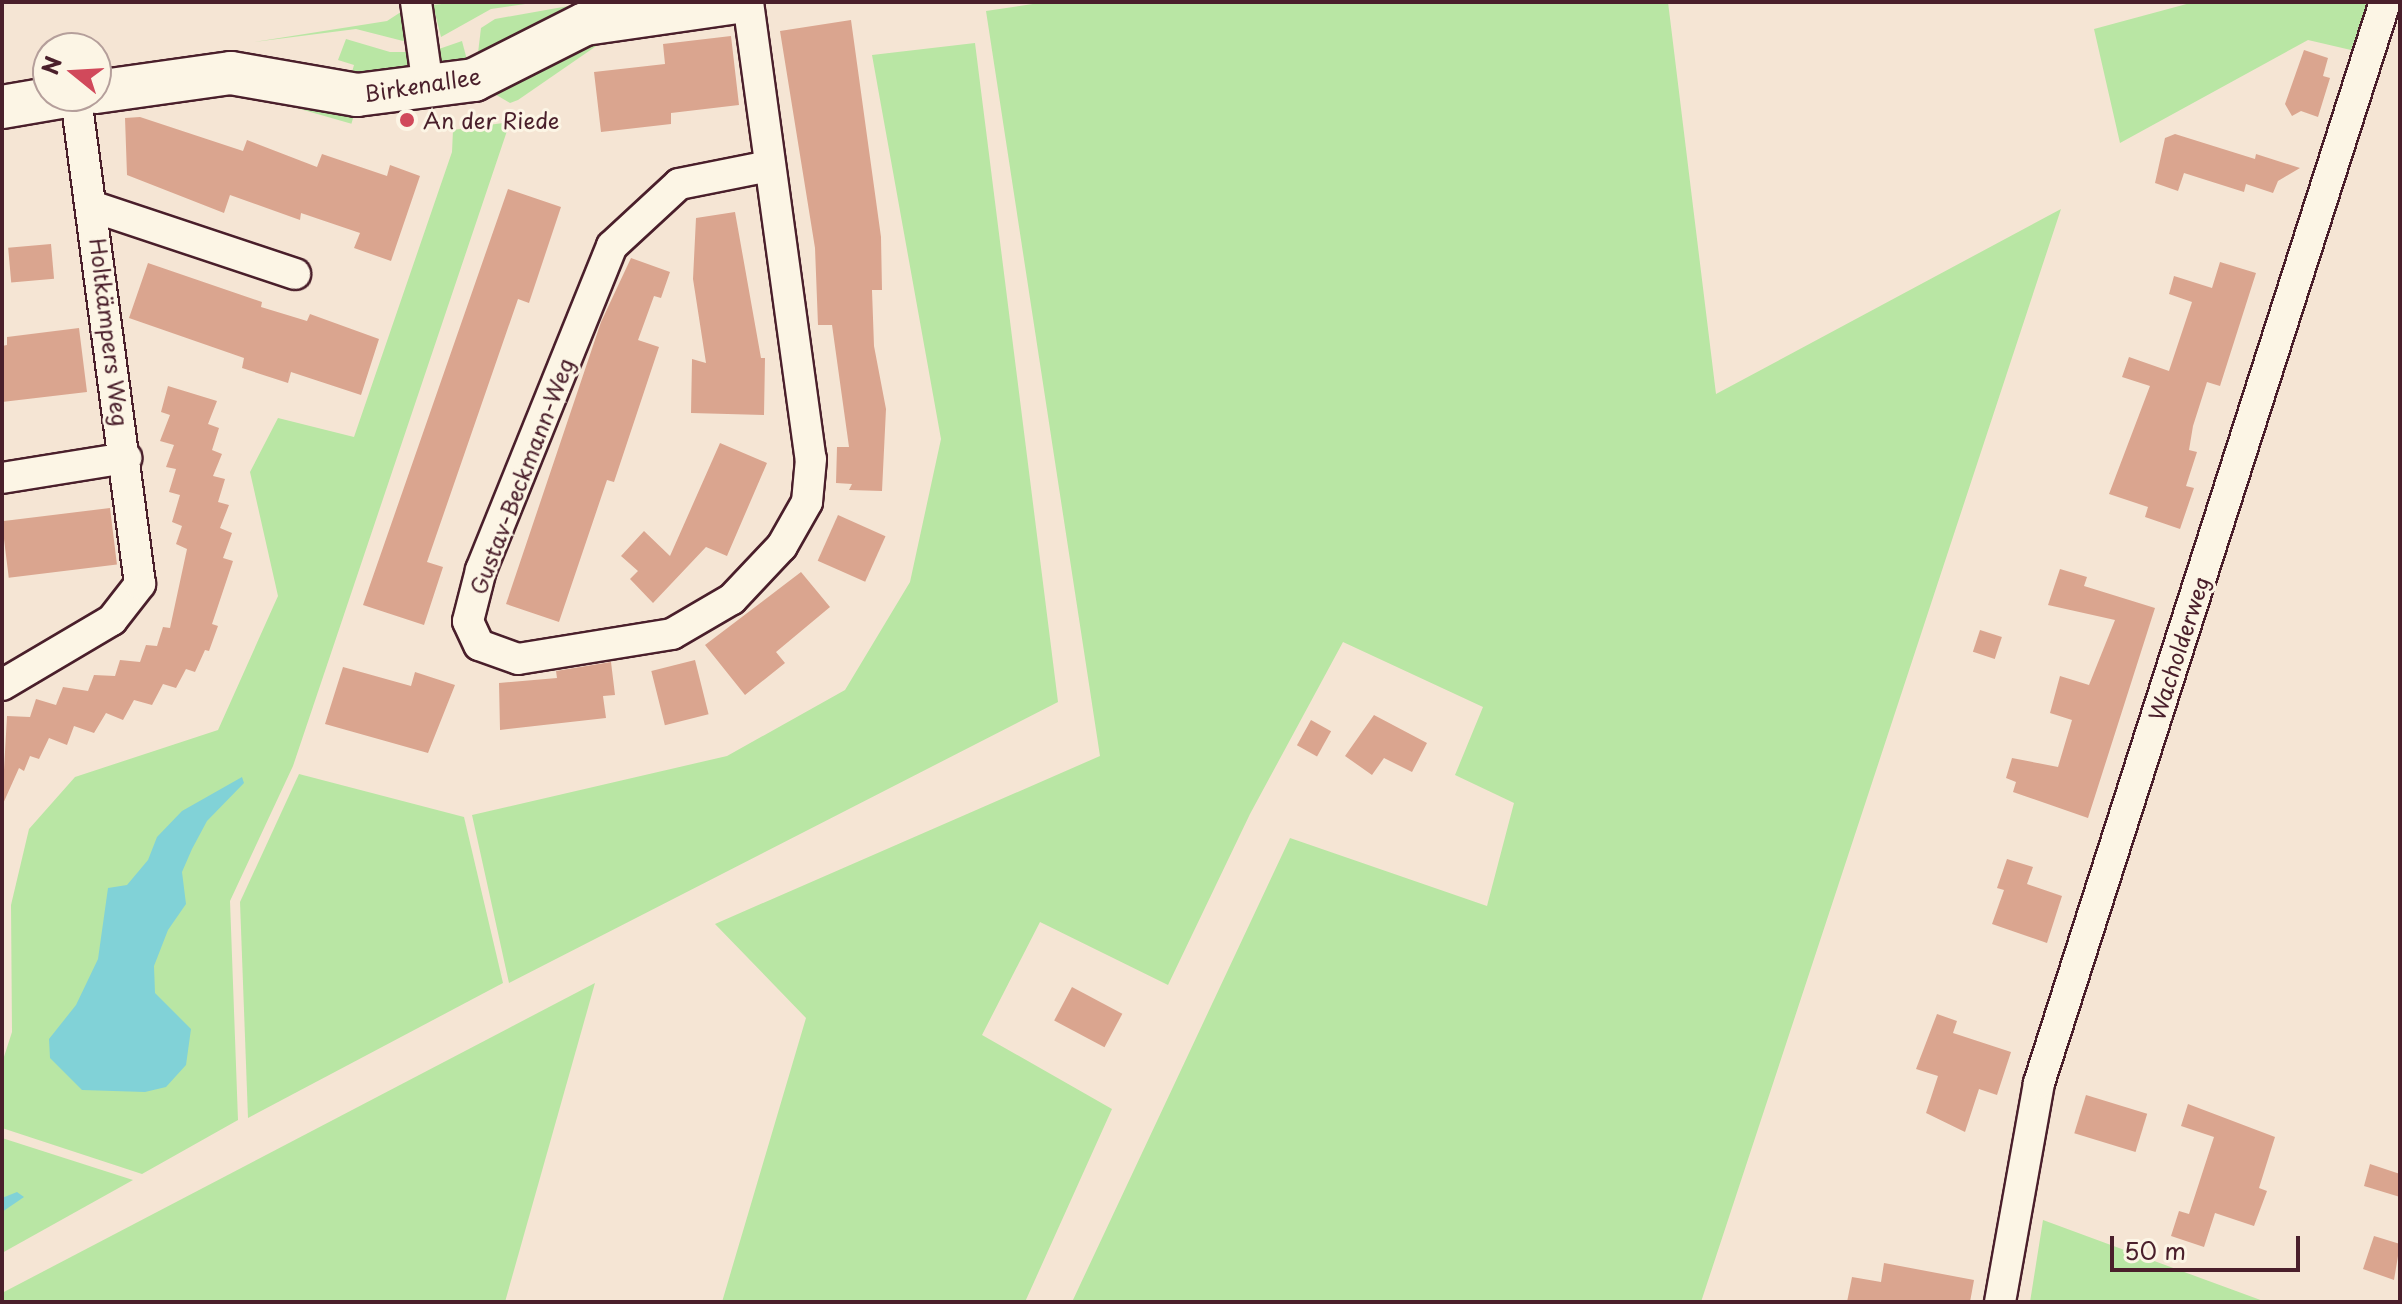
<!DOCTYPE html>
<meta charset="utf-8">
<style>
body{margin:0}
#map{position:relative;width:2402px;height:1304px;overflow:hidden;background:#f5e5d4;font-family:"Playpen Sans",sans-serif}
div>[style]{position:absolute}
.green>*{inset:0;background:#b9e6a4;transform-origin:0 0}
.water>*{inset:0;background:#81d2d7}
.building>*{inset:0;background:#daa58f;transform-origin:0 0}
.roads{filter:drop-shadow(2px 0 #4a1f2b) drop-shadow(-2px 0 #4a1f2b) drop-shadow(0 2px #4a1f2b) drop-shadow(0 -2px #4a1f2b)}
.street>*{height:30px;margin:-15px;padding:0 15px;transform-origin:15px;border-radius:15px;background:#fcf5e5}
.secondary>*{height:42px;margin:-21px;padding:0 21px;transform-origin:21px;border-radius:21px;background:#fcf5e5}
.dots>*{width:22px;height:22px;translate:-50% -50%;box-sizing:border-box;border:4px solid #fcf5e5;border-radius:50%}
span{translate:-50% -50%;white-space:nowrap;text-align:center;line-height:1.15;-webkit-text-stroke:6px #fcf5e5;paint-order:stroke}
.street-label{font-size:22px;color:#4a1f2b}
.poi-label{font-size:22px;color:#4a1f2b}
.left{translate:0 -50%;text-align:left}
.frame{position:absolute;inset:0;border:4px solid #4a1f2b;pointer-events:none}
.north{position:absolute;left:32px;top:32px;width:80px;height:80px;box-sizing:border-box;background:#fcf5e5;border:2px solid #b59f9b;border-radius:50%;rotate:288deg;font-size:22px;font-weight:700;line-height:32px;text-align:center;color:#4a1f2b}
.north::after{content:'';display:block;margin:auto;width:28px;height:36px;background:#d1495b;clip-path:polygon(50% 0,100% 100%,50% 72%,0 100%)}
.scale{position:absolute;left:2110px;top:1236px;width:190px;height:36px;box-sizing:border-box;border:4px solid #4a1f2b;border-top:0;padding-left:10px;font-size:24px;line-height:28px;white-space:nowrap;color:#4a1f2b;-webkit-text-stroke:6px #fcf5e5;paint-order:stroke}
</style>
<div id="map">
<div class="green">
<i style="clip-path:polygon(459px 2px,539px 2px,491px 9px,441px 37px,433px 5px)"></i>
<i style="clip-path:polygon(591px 2px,485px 60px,478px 53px,481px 28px,495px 19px)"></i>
<i style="clip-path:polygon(1046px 2px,1668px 2px,1716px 394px,2061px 209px,1701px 1302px,1072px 1302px,1290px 838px,1487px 906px,1514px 803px,1455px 775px,1483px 707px,1343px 642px,1250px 814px,1168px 985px,1040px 922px,982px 1035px,1112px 1109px,1025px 1302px,722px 1302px,806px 1018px,715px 924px,1100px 756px,986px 11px)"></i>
<i style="clip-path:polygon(2194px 2px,2368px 2px,2351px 50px,2308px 40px,2120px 143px,2094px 29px)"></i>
<i style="clip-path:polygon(407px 8px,407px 42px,356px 29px,254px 42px,387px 21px)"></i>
<i style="clip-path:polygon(346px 39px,390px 52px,415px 52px,411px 68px,352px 72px,354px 65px,338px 60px)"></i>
<i style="clip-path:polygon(605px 40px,518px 100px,510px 103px,493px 93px,567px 47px)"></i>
<i style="clip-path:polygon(462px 41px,467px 60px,443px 63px,436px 50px)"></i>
<i style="clip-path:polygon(975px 43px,1058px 702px,509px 983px,472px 815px,727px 756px,845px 690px,910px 582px,941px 439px,872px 55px)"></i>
<i style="left:270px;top:92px;width:87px;height:8px;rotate:16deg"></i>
<i style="clip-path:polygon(510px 122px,293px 766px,230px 901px,238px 1120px,142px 1174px,2px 1128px,2px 1063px,12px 1032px,11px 905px,29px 829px,75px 777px,218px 730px,278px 596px,250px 472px,278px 418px,354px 437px,452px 152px,453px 130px)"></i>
<i style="clip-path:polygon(299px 774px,464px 817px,503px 983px,248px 1118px,240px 902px)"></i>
<i style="clip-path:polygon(595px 983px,505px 1302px,2px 1302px,2px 1293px)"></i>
<i style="clip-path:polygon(2px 1138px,133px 1180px,2px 1253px)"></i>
<i style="clip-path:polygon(2043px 1220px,2176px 1269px,2266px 1302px,2030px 1302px)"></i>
</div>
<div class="water">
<i style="clip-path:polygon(242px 777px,244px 783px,207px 821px,192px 849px,182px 872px,186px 904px,168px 930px,154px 966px,155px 993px,191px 1029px,186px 1065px,166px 1087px,145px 1092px,82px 1090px,50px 1058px,49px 1039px,76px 1005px,98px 959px,108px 888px,127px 885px,148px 860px,157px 837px,182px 811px)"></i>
<i style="clip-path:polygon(17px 1192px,24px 1197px,2px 1212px,2px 1198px)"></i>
</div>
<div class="building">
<i style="clip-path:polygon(851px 20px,881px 237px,882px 290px,872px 290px,874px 346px,886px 409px,882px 491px,849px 490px,852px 484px,836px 483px,837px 447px,849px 447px,832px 325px,818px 325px,815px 248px,780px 31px)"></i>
<i style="clip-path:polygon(731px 36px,739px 105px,671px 113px,671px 124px,601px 132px,594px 72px,665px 64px,663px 44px)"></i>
<i style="clip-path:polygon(2304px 50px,2328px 58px,2323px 76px,2330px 78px,2318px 117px,2301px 111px,2292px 116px,2285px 104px)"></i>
<i style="clip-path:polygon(140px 117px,243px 151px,247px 140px,317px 167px,322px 154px,387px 176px,390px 165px,420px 176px,391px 261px,354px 248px,360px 233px,301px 213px,300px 220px,230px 195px,224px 213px,127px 175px,125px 118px)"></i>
<i style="clip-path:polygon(2175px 134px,2255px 159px,2256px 154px,2300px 168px,2278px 181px,2273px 193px,2246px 184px,2244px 192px,2184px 173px,2178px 191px,2155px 183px,2165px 138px)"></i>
<i style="clip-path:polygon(508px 189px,561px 207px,529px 303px,518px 299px,427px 562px,443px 567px,424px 625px,363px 605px)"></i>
<i style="clip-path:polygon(735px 212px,761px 358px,765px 358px,764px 415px,691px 413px,692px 359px,706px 363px,693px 279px,696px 218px)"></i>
<i style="left:51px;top:244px;width:35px;height:43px;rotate:85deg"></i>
<i style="clip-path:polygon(631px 258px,670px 272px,661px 298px,654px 296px,638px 340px,659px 347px,614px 482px,607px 480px,559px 622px,506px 604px,601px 322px)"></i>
<i style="clip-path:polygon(2220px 262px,2256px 273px,2220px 386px,2207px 382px,2193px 426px,2189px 450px,2197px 452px,2186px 486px,2194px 488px,2180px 529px,2145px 517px,2148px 507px,2109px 494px,2150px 386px,2122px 377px,2129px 357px,2169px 371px,2192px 302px,2169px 294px,2174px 276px,2212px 288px)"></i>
<i style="clip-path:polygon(148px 263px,262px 302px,261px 307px,307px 321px,310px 314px,379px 339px,361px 395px,291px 372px,288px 383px,242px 368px,244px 358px,129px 318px)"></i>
<i style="clip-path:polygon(79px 328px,87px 392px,2px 402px,2px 346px,7px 345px,7px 337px)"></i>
<i style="clip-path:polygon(168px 386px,217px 401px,208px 424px,219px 428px,212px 450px,222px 454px,213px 476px,225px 479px,218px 502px,229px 505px,220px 528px,232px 533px,223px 558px,233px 561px,212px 624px,218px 626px,209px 651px,205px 650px,195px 672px,186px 669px,176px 688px,163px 684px,152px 705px,134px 700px,123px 720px,106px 713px,94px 733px,74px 726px,67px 745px,49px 738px,39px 759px,30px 756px,24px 771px,19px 768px,2px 806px,7px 716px,30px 717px,36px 699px,56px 705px,63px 687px,88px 691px,94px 675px,115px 676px,120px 660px,140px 662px,146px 645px,157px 646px,163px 627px,170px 628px,187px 549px,176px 544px,182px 526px,172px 522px,180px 495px,169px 492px,176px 469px,166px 467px,174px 445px,160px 441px,170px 415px,161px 412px)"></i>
<i style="clip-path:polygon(720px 443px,767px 463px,727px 556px,706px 547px,653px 603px,630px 579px,638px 571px,621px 556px,644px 531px,670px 556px)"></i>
<i style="left:110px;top:508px;width:57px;height:109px;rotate:83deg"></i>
<i style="left:838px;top:515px;width:52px;height:50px;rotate:24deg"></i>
<i style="clip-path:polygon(2060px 569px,2087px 577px,2084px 586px,2155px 608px,2088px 818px,2013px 792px,2016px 782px,2006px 778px,2012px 758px,2058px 767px,2072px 720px,2050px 713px,2060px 676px,2089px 685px,2115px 620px,2048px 605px)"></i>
<i style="clip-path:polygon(801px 572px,830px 607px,776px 652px,785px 663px,745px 695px,705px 645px)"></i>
<i style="left:1980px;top:630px;width:23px;height:23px;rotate:18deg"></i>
<i style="left:695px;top:660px;width:56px;height:45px;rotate:76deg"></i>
<i style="clip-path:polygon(611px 662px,615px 695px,603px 696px,606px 718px,500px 730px,499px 683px,557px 678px,556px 671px)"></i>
<i style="clip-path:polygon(343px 667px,411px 686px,415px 672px,455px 685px,428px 753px,325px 724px)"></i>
<i style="clip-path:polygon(1374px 715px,1427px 743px,1412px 772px,1384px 758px,1372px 775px,1345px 756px)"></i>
<i style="left:1311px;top:720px;width:23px;height:29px;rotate:29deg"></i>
<i style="clip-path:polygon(2007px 859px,2033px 867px,2027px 884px,2062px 896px,2047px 943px,1992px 924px,2004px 890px,1997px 888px)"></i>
<i style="left:1072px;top:987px;width:57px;height:38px;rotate:28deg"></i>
<i style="clip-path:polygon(1937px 1014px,1957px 1021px,1953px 1033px,2011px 1052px,1997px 1095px,1979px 1089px,1965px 1132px,1926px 1113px,1938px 1076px,1916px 1069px)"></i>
<i style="left:2086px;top:1095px;width:64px;height:40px;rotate:17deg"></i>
<i style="clip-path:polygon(2188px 1104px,2275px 1137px,2259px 1188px,2267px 1191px,2254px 1226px,2215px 1213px,2204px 1247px,2171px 1236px,2179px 1211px,2189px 1214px,2214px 1137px,2181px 1126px)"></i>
<i style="clip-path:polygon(2370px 1164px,2400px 1174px,2400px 1197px,2364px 1186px)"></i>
<i style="clip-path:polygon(2374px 1236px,2400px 1244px,2394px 1280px,2363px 1269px)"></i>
<i style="clip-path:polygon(1884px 1263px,1974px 1280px,1970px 1302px,1847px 1302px,1852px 1277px,1881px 1282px)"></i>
</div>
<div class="roads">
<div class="street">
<i style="left:416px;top:2px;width:85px;rotate:81.9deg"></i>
<i style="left:748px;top:2px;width:461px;rotate:82.2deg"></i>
<i style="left:811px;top:459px;width:43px;rotate:95.3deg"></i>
<i style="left:807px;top:502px;width:51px;rotate:119.6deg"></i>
<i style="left:782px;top:546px;width:73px;rotate:133.3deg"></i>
<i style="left:732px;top:599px;width:69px;rotate:149.7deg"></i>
<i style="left:672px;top:634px;width:156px;rotate:170.8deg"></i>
<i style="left:518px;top:659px;width:41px;rotate:-160.3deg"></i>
<i style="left:479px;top:645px;width:26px;rotate:-115deg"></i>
<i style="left:468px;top:621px;width:53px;rotate:-75.7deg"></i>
<i style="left:481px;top:570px;width:349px;rotate:-68deg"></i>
<i style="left:612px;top:246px;width:91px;rotate:-42.8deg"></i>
<i style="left:679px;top:184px;width:92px;rotate:-11.3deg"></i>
<i style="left:94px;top:207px;width:212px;rotate:18.4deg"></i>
<i style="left:2px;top:478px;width:126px;rotate:-9.2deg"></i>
<i style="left:2px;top:685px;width:128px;rotate:-30.6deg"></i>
<i style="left:112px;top:620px;width:46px;rotate:-52.1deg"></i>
<i style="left:140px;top:584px;width:492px;rotate:-97.5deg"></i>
<i style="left:2000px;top:1302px;width:222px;rotate:-79.9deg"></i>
<i style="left:2039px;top:1083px;width:1135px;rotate:-72.25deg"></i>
</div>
<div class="secondary">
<i style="left:96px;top:92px;width:136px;rotate:-8deg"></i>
<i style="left:231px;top:73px;width:128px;rotate:9.9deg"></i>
<i style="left:357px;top:95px;width:118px;rotate:-7.3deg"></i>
<i style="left:474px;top:80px;width:124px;rotate:-26.8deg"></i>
<i style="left:585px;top:24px;width:154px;rotate:-8.2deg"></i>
<i style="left:2px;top:107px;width:65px;rotate:-9.8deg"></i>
</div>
</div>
<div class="dots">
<i style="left:407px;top:120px;background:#d1495b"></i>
</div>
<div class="street-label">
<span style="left:422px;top:84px;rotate:-9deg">Birkenallee</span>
<span style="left:110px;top:332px;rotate:83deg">Holtkämpers Weg</span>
<span style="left:521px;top:476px;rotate:-69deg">Gustav-Beckmann-Weg</span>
<span style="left:2178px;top:648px;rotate:-72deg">Wacholderweg</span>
</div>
<div class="poi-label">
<span class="left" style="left:423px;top:120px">An der Riede</span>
</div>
<div class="frame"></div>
<div class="north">N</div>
<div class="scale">50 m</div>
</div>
